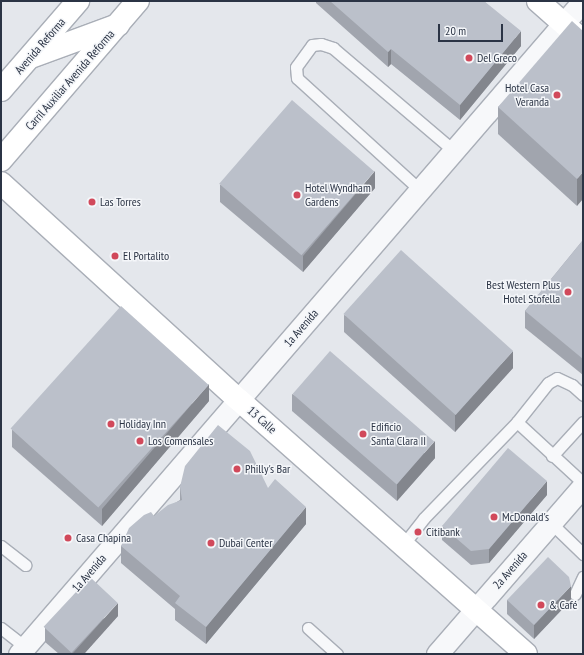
<!DOCTYPE html>
<meta charset="utf-8">
<style>
body{margin:0}
#map{position:relative;width:584px;height:655px;overflow:hidden;background:#e4e7ec;font-family:"PT Sans Narrow",sans-serif}
div>[style]{position:absolute}
.roads{filter:drop-shadow(1px 0 #a9aeb7) drop-shadow(-1px 0 #a9aeb7) drop-shadow(0 1px #a9aeb7) drop-shadow(0 -1px #a9aeb7)}
.lane>*{height:11px;margin:-5.5px;padding:0 5.5px;transform-origin:5.5px;border-radius:5.5px;background:#f7f8fa}
.street>*{height:21px;margin:-10.5px;padding:0 10.5px;transform-origin:10.5px;border-radius:10.5px;background:#f7f8fa}
.secondary>*{height:22px;margin:-11px;padding:0 11px;transform-origin:11px;border-radius:11px;background:#fff}
.primary>*{height:22px;margin:-11px;padding:0 11px;transform-origin:11px;border-radius:11px;background:#fff}
.wall>*{inset:0;background:#a1a5ae}
.shaded-wall>*{inset:0;background:#83868d}
.building>*{inset:0;background:#bbc0ca;transform-origin:0 0}
.dots>*{width:11px;height:11px;translate:-50% -50%;box-sizing:border-box;border:2px solid #f4f6f9;border-radius:50%}
span{translate:-50% -50%;white-space:nowrap;text-align:center;line-height:1.15;-webkit-text-stroke:3px #f4f6f9;paint-order:stroke}
.street-label{font-size:12px;color:#2b3445}
.poi-label{font-size:12px;color:#2b3445}
.left{translate:0 -50%;text-align:left}
.right{translate:-100% -50%;text-align:right}
.frame{position:absolute;inset:0;border:2px solid #2b3445;pointer-events:none}
.scale{position:absolute;left:438px;top:24px;width:65px;height:18px;box-sizing:border-box;border:2px solid #2b3445;border-top:0;padding-left:5px;font-size:12px;line-height:14px;white-space:nowrap;color:#2b3445;-webkit-text-stroke:3px #f4f6f9;paint-order:stroke}
</style>
<div id="map">
<div class="roads">
<div class="lane">
<i style="left:420px;top:190px;width:166px;rotate:-137.7deg"></i>
<i style="left:297px;top:78px;width:11px;rotate:-95deg"></i>
<i style="left:296px;top:67px;width:27px;rotate:-54deg"></i>
<i style="left:312px;top:45px;width:9px;rotate:-6deg"></i>
<i style="left:321px;top:44px;width:13px;rotate:18deg"></i>
<i style="left:333px;top:48px;width:159px;rotate:40.4deg"></i>
<i style="left:517px;top:422px;width:90px;rotate:42.7deg"></i>
<i style="left:552px;top:456px;width:46px;rotate:-47.6deg"></i>
<i style="left:551px;top:523px;width:45px;rotate:44.1deg"></i>
<i style="left:403px;top:545px;width:34px;rotate:-52deg"></i>
<i style="left:424px;top:518px;width:134px;rotate:-45.9deg"></i>
<i style="left:517px;top:422px;width:50px;rotate:-51.5deg"></i>
<i style="left:548px;top:383px;width:10px;rotate:-29deg"></i>
<i style="left:557px;top:378px;width:17px;rotate:25deg"></i>
<i style="left:572px;top:385px;width:15px;rotate:42deg"></i>
<i style="left:1px;top:546px;width:31px;rotate:38deg"></i>
<i style="left:575px;top:594px;width:19px;rotate:-65deg"></i>
<i style="left:1px;top:628px;width:31px;rotate:38deg"></i>
<i style="left:308px;top:628px;width:39px;rotate:42deg"></i>
</div>
<div class="street">
<i style="left:19px;top:654px;width:863px;rotate:-49.18deg"></i>
<i style="left:437px;top:654px;width:223px;rotate:-49deg"></i>
</div>
<div class="secondary">
<i style="left:538px;top:1px;width:60px;rotate:41.6deg"></i>
<i style="left:1px;top:160px;width:210px;rotate:-49.3deg"></i>
<i style="left:1px;top:183px;width:322px;rotate:42.4deg"></i>
<i style="left:239px;top:400px;width:383px;rotate:41.5deg"></i>
</div>
<div class="primary">
<i style="left:31px;top:57px;width:93px;rotate:-20.2deg"></i>
<i style="left:1px;top:90px;width:118px;rotate:-49.1deg"></i>
</div>
</div>
<div class="wall">
<i style="clip-path:polygon(316px 1px,484px 1px,521px 46px,460px 120px,391px 64px,388px 67px,316px 3px)"></i>
<i style="clip-path:polygon(583px 31px,577px 206px,498px 134px,498px 107px)"></i>
<i style="clip-path:polygon(220px 185px,375px 188px,303px 272px,220px 202px)"></i>
<i style="clip-path:polygon(583px 240px,583px 375px,525px 328px,525px 311px)"></i>
<i style="clip-path:polygon(344px 315px,513px 368px,455px 432px,344px 332px)"></i>
<i style="clip-path:polygon(292px 394px,435px 458px,397px 501px,292px 411px)"></i>
<i style="clip-path:polygon(209px 401px,102px 526px,12px 447px,12px 430px)"></i>
<i style="clip-path:polygon(180px 487px,268px 488px,306px 524px,206px 644px,175px 620px,175px 609px,121px 563px,121px 546px,154px 516px,180px 500px)"></i>
<i style="clip-path:polygon(547px 495px,489px 563px,471px 565px,442px 540px,442px 526px)"></i>
<i style="clip-path:polygon(507px 600px,571px 600px,534px 639px,507px 614px)"></i>
<i style="clip-path:polygon(118px 616px,84px 654px,59px 654px,45px 642px,45px 628px)"></i>
</div>
<div class="shaded-wall">
<i style="clip-path:polygon(521px 31px,521px 46px,460px 120px,460px 105px)"></i>
<i style="clip-path:polygon(391px 49px,391px 64px,388px 67px,388px 52px)"></i>
<i style="clip-path:polygon(375px 171px,375px 188px,303px 272px,303px 256px)"></i>
<i style="clip-path:polygon(583px 172px,583px 199px,577px 206px,577px 179px)"></i>
<i style="clip-path:polygon(513px 351px,513px 368px,455px 432px,455px 415px)"></i>
<i style="clip-path:polygon(209px 384px,209px 401px,102px 526px,102px 509px)"></i>
<i style="clip-path:polygon(435px 441px,435px 458px,397px 501px,397px 484px)"></i>
<i style="clip-path:polygon(547px 481px,547px 495px,489px 563px,489px 549px)"></i>
<i style="clip-path:polygon(306px 507px,306px 524px,206px 644px,206px 627px)"></i>
<i style="clip-path:polygon(571px 586px,571px 600px,534px 639px,534px 625px)"></i>
<i style="clip-path:polygon(118px 603px,118px 616px,84px 654px,73px 654px,73px 653px)"></i>
</div>
<div class="building">
<i style="clip-path:polygon(330px 1px,484px 1px,521px 31px,460px 105px,391px 49px,388px 52px)"></i>
<i style="clip-path:polygon(572px 21px,583px 31px,583px 172px,577px 179px,498px 107px)"></i>
<i style="left:292px;top:100px;width:109px;height:111px;rotate:41deg"></i>
<i style="clip-path:polygon(583px 240px,583px 359px,525px 311px)"></i>
<i style="left:401px;top:250px;width:151px;height:86px;rotate:42deg"></i>
<i style="left:121px;top:306px;width:118px;height:165px;rotate:42deg"></i>
<i style="left:330px;top:351px;width:138px;height:57px;rotate:41deg"></i>
<i style="clip-path:polygon(218px 425px,250px 451px,268px 488px,275px 479px,306px 507px,206px 627px,175px 603px,180px 596px,121px 546px,129px 528px,144px 515px,151px 512px,154px 516px,168px 505px,182px 500px,180px 487px,185px 466px)"></i>
<i style="clip-path:polygon(508px 448px,547px 481px,489px 549px,471px 551px,442px 526px)"></i>
<i style="clip-path:polygon(548px 557px,569px 577px,571px 586px,534px 625px,507px 600px)"></i>
<i style="left:90px;top:577px;width:38px;height:68px;rotate:43deg"></i>
</div>
<div class="dots">
<i style="left:469px;top:58px;background:#d1495b"></i>
<i style="left:557px;top:95px;background:#d1495b"></i>
<i style="left:297px;top:195px;background:#d1495b"></i>
<i style="left:92px;top:202px;background:#d1495b"></i>
<i style="left:115px;top:256px;background:#d1495b"></i>
<i style="left:568px;top:292px;background:#d1495b"></i>
<i style="left:111px;top:424px;background:#d1495b"></i>
<i style="left:363px;top:434px;background:#d1495b"></i>
<i style="left:140px;top:441px;background:#d1495b"></i>
<i style="left:237px;top:469px;background:#d1495b"></i>
<i style="left:494px;top:517px;background:#d1495b"></i>
<i style="left:418px;top:532px;background:#d1495b"></i>
<i style="left:68px;top:538px;background:#d1495b"></i>
<i style="left:211px;top:543px;background:#d1495b"></i>
<i style="left:541px;top:605px;background:#d1495b"></i>
</div>
<div class="street-label">
<span style="left:40px;top:46px;rotate:-49deg">Avenida Reforma</span>
<span style="left:70px;top:80px;rotate:-49deg">Carril Auxiliar Avenida Reforma</span>
<span style="left:301px;top:328px;rotate:-49deg">1a Avenida</span>
<span style="left:262px;top:420px;rotate:42deg">13 Calle</span>
<span style="left:510px;top:570px;rotate:-49deg">2a Avenida</span>
<span style="left:89px;top:573px;rotate:-49deg">1a Avenida</span>
</div>
<div class="poi-label">
<span class="left" style="left:477px;top:58px">Del Greco</span>
<span class="right" style="left:549px;top:95px">Hotel Casa<br>Veranda</span>
<span class="left" style="left:305px;top:195px">Hotel Wyndham<br>Gardens</span>
<span class="left" style="left:100px;top:202px">Las Torres</span>
<span class="left" style="left:123px;top:256px">El Portalito</span>
<span class="right" style="left:560px;top:292px">Best Western Plus<br>Hotel Stofella</span>
<span class="left" style="left:119px;top:424px">Holiday Inn</span>
<span class="left" style="left:371px;top:434px">Edificio<br>Santa Clara II</span>
<span class="left" style="left:148px;top:441px">Los Comensales</span>
<span class="left" style="left:245px;top:469px">Philly's Bar</span>
<span class="left" style="left:502px;top:517px">McDonald's</span>
<span class="left" style="left:426px;top:532px">Citibank</span>
<span class="left" style="left:76px;top:538px">Casa Chapina</span>
<span class="left" style="left:219px;top:543px">Dubai Center</span>
<span class="left" style="left:549px;top:605px">&amp; Café</span>
</div>
<div class="frame"></div>
<div class="scale">20 m</div>
</div>
